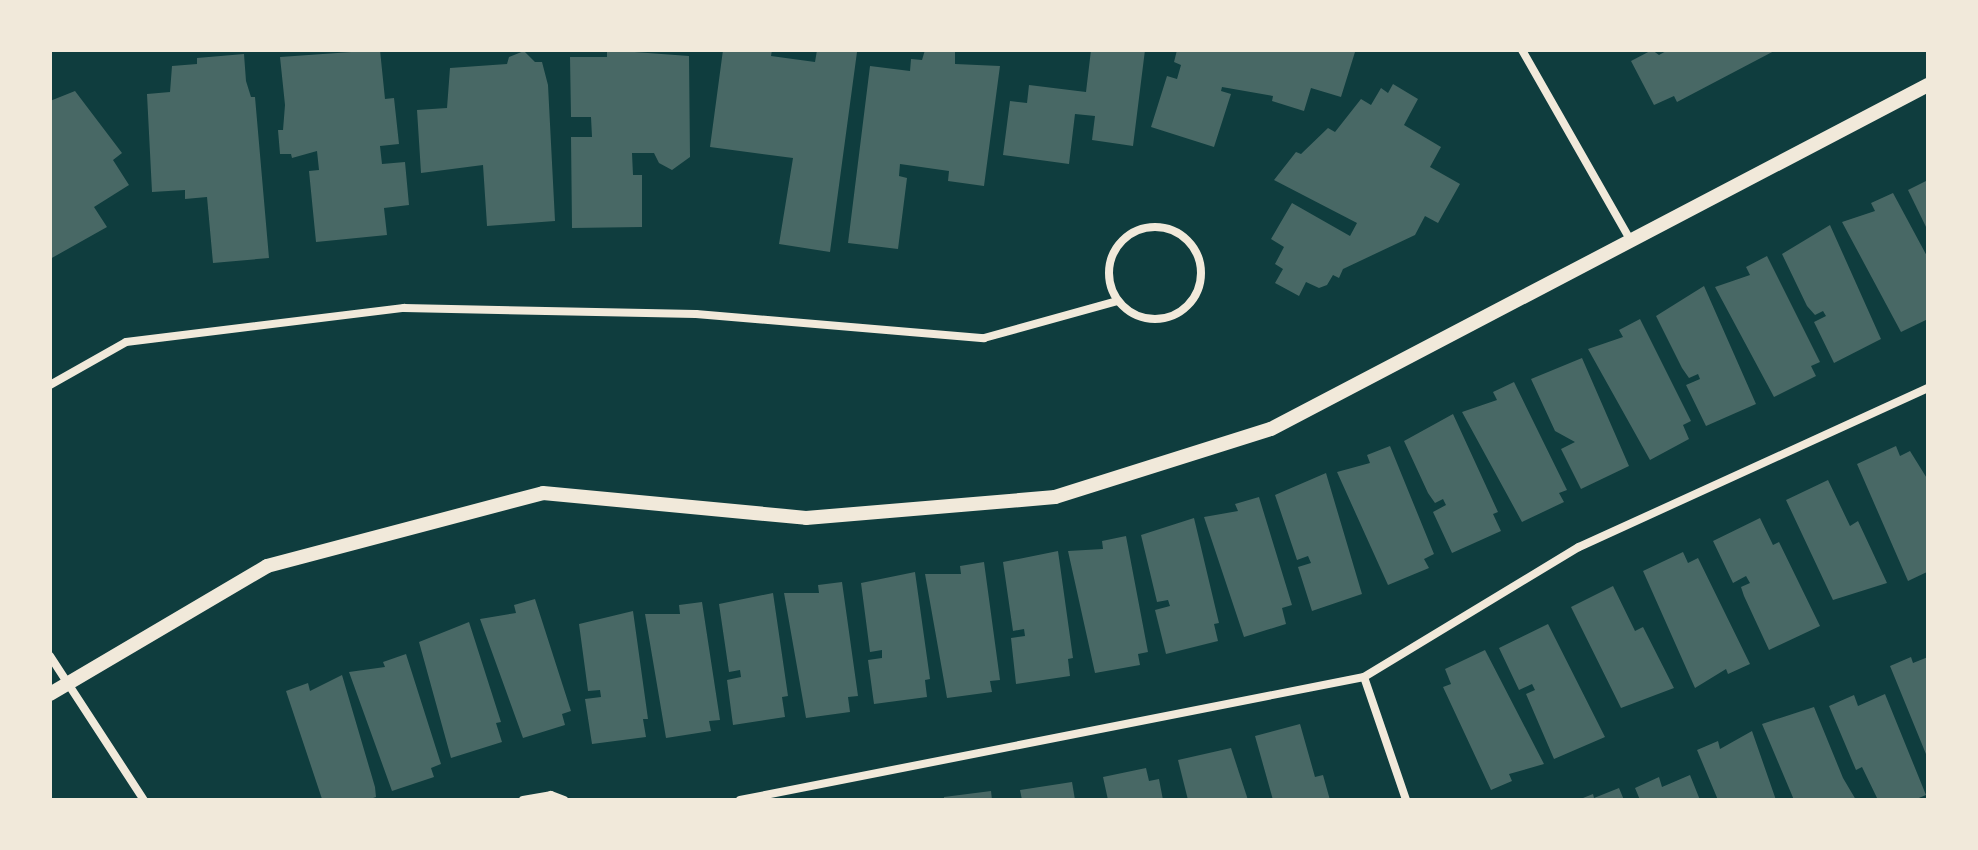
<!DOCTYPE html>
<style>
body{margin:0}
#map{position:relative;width:1978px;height:850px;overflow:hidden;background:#0f3d3e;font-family:"IBM Plex Serif",serif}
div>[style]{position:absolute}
.building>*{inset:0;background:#486865}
.minor>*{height:8px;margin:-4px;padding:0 4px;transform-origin:4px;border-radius:4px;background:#f1e9da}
.minor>.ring{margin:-4px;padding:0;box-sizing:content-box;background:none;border:8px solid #f1e9da;border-radius:50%}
.tertiary>*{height:14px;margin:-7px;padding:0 7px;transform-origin:7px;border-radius:7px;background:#f1e9da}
span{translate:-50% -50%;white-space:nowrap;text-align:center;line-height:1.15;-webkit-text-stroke:8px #f1e9da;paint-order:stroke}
.frame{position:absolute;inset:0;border:52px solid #f1e9da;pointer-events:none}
</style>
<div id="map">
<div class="building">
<i style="clip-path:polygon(380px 50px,385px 99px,394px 98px,399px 144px,380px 146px,382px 164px,405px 162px,409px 205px,384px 208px,387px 235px,316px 242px,309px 171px,319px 170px,317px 151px,292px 158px,291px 154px,280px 154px,278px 130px,283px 130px,285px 105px,280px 57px)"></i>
<i style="clip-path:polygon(607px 50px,689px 56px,690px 157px,672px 170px,659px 163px,654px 153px,632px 153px,633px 175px,642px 175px,642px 227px,572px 228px,571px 137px,592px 137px,591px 117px,571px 117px,570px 57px,607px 57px)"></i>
<i style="clip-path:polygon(723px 50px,772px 50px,771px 56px,815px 62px,817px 50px,857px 52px,830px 252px,779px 244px,793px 158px,710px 147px)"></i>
<i style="clip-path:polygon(925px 50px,955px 50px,955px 64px,1000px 66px,984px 186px,948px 181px,949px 171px,900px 164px,899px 176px,907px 178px,898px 249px,848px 243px,870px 66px,910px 71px,911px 59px,922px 60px)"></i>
<i style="clip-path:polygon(1091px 50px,1145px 50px,1133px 146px,1092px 140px,1095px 116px,1075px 114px,1069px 164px,1003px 155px,1010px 101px,1027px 103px,1029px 85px,1086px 92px)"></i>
<i style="clip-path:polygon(1177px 50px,1349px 50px,1355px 52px,1341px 97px,1311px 88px,1304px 111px,1272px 101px,1273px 96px,1222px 87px,1221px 91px,1231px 94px,1214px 147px,1151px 127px,1167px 76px,1177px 79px,1181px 65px,1174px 62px)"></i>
<i style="clip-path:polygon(1652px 50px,1659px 55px,1668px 50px,1776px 50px,1677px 102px,1674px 96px,1654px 105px,1631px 61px)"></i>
<i style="clip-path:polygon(524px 51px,535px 62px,542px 62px,548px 85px,555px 221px,487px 226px,483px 165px,421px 173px,417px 110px,447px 108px,450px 68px,507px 64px,509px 57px)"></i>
<i style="clip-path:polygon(244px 54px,246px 81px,251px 97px,255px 97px,269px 258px,213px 263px,207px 197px,185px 199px,185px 190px,152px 192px,147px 94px,170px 92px,172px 66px,197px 64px,197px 58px)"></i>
<i style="clip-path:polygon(1393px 84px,1418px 99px,1404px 125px,1441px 147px,1430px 167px,1460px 184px,1438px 223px,1425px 216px,1415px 235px,1343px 269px,1339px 278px,1333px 275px,1327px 285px,1319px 288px,1306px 282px,1299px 296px,1275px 283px,1283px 269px,1275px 264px,1284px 247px,1271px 239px,1292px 203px,1350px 236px,1357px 223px,1274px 180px,1296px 152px,1301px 154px,1328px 128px,1335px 132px,1361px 99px,1371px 105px,1381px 88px,1388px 93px)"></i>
<i style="clip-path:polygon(75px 91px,122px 153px,113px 160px,129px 185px,94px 207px,107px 227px,50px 259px,50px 101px)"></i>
<i style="clip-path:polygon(1928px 180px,1928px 231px,1908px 190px)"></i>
<i style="clip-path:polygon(1893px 193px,1928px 258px,1928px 319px,1901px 332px,1842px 222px,1875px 211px,1871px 203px)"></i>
<i style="clip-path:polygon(1830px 225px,1881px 339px,1834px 363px,1814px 322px,1826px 316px,1823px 311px,1815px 315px,1807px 306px,1782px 254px)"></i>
<i style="clip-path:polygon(1767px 256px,1820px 362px,1811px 366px,1816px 376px,1774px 397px,1715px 287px,1750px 275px,1746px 267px)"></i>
<i style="clip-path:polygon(1704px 286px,1756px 404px,1706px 426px,1686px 385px,1700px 379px,1698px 374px,1689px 378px,1682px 368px,1656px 316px)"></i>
<i style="clip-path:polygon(1640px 319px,1691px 421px,1683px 425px,1689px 439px,1650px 460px,1588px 349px,1623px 337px,1619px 330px)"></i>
<i style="clip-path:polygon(1582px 358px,1629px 466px,1581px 489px,1561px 449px,1575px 442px,1555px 431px,1531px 379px)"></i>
<i style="clip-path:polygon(1514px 382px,1567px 490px,1559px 493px,1564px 502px,1522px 522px,1462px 412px,1497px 400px,1493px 392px)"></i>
<i style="clip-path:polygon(1453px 414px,1498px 512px,1493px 514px,1501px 531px,1452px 553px,1433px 512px,1446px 505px,1443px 499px,1435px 503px,1428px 493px,1404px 441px)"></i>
<i style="clip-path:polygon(1390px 446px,1434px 554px,1424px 559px,1429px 568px,1388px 585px,1337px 472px,1370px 463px,1367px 455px)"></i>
<i style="clip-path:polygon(1896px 446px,1900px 456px,1910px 451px,1928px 480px,1927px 572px,1908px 581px,1857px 464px)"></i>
<i style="clip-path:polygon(1326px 473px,1362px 594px,1312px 611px,1298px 567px,1311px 563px,1308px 556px,1297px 560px,1275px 495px)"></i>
<i style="clip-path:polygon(1828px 480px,1850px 526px,1858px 521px,1887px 583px,1833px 600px,1786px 500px)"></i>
<i style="clip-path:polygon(1259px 497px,1292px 605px,1282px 608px,1286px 624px,1244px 637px,1204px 517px,1238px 511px,1235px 504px)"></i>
<i style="clip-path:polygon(1194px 518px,1219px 623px,1214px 624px,1218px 641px,1166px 654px,1155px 610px,1170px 606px,1168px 600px,1157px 602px,1141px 535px)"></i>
<i style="clip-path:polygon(1760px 518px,1773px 545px,1779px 542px,1820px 626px,1769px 650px,1744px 596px,1741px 587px,1750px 583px,1746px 576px,1733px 583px,1713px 541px)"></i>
<i style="clip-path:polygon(1126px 536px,1148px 652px,1138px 654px,1140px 665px,1095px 673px,1068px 551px,1103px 549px,1102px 541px)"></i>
<i style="clip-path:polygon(1058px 551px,1073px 658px,1068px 659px,1070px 676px,1016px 684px,1011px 638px,1025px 636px,1024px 629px,1013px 631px,1003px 562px)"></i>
<i style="clip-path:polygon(1683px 552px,1688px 563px,1698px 558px,1750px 664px,1728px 674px,1726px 669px,1695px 688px,1643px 571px)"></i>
<i style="clip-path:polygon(984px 562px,1000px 680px,990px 681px,992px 692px,947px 698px,925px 574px,961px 574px,960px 566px)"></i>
<i style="clip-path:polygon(915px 572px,930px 679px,925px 680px,927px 697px,874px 704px,868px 660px,882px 658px,882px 650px,870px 652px,861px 583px)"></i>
<i style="clip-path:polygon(842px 582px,858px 696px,848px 697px,850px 712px,806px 718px,784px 593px,819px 593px,818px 585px)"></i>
<i style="clip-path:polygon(1613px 586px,1635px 631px,1643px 627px,1674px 688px,1621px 708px,1571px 607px)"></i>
<i style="clip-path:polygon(773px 593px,788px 696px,782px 697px,785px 717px,733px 725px,727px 680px,741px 677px,740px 670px,729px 672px,719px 604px)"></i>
<i style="clip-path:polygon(535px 599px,571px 711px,562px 714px,565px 725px,523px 738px,480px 619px,516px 613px,514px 605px)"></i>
<i style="clip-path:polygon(702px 602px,720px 720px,709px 721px,711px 731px,666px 738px,645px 614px,680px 614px,679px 605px)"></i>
<i style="clip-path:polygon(633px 611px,648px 719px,643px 719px,646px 737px,592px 744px,585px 699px,601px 697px,600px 690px,588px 691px,579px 624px)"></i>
<i style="clip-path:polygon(469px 622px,501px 722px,496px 723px,502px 742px,451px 758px,419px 642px)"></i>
<i style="clip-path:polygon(1548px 624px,1605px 737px,1554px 759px,1526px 694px,1535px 690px,1532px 684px,1519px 690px,1499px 648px)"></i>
<i style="clip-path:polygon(1485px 650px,1544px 764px,1509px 774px,1512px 781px,1491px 790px,1443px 687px,1451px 684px,1445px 669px)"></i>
<i style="clip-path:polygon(406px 654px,441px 764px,431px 768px,434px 777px,392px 791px,349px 672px,385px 667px,383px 662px)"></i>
<i style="clip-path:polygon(1911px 657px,1913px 663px,1928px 657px,1928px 759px,1890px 666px)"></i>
<i style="clip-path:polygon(342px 675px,375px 787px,376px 797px,367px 800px,322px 799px,286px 691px,308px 683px,310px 691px)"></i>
<i style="clip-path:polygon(1885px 694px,1926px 795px,1914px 800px,1878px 800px,1862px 767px,1856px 770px,1829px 706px,1854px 695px,1858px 706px)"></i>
<i style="clip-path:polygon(1814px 707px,1843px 778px,1856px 800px,1794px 800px,1762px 724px)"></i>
<i style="clip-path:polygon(1300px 724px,1315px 777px,1323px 775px,1330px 800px,1273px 800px,1255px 736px)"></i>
<i style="clip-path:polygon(1752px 731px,1776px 800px,1718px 800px,1697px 750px,1718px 741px,1720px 749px)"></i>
<i style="clip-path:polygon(1231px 748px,1248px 800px,1188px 800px,1178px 760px)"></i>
<i style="clip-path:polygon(1146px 768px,1149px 781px,1159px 779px,1163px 800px,1108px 800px,1103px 777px)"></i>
<i style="clip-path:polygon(1690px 775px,1700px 800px,1640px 800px,1635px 788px,1659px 777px,1662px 787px)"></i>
<i style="clip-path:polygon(1072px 782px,1075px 800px,1022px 800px,1020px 790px)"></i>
<i style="clip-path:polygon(1619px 788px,1624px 800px,1578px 800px,1593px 794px,1594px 798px)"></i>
<i style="clip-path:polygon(991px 791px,992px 800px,944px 800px,944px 797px)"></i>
</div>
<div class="minor">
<i style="left:1522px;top:50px;width:218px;rotate:60.3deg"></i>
<i class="ring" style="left:1109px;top:227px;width:84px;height:84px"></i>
<i style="left:50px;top:385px;width:87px;rotate:-29.5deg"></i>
<i style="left:126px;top:342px;width:280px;rotate:-7deg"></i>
<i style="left:404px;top:308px;width:292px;rotate:1.2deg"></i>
<i style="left:696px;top:314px;width:289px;rotate:4.8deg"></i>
<i style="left:984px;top:338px;width:138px;rotate:-15.5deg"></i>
<i style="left:50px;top:656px;width:172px;rotate:56.9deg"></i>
<i style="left:1364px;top:677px;width:130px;rotate:71.1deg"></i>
<i style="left:523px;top:800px;width:28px;rotate:-10deg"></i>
<i style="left:551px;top:795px;width:14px;rotate:21deg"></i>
<i style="left:740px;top:800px;width:636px;rotate:-11.15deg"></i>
<i style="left:1364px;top:677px;width:251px;rotate:-31.2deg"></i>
<i style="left:1579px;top:547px;width:384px;rotate:-24.5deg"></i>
</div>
<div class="tertiary">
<i style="left:50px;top:694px;width:252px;rotate:-30.5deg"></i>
<i style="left:267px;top:566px;width:285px;rotate:-14.8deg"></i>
<i style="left:543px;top:493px;width:264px;rotate:5.4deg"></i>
<i style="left:806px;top:518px;width:250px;rotate:-4.8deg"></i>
<i style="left:1055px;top:497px;width:226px;rotate:-17.5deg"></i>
<i style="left:1271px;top:429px;width:742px;rotate:-27.64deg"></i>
</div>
<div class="frame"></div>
</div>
